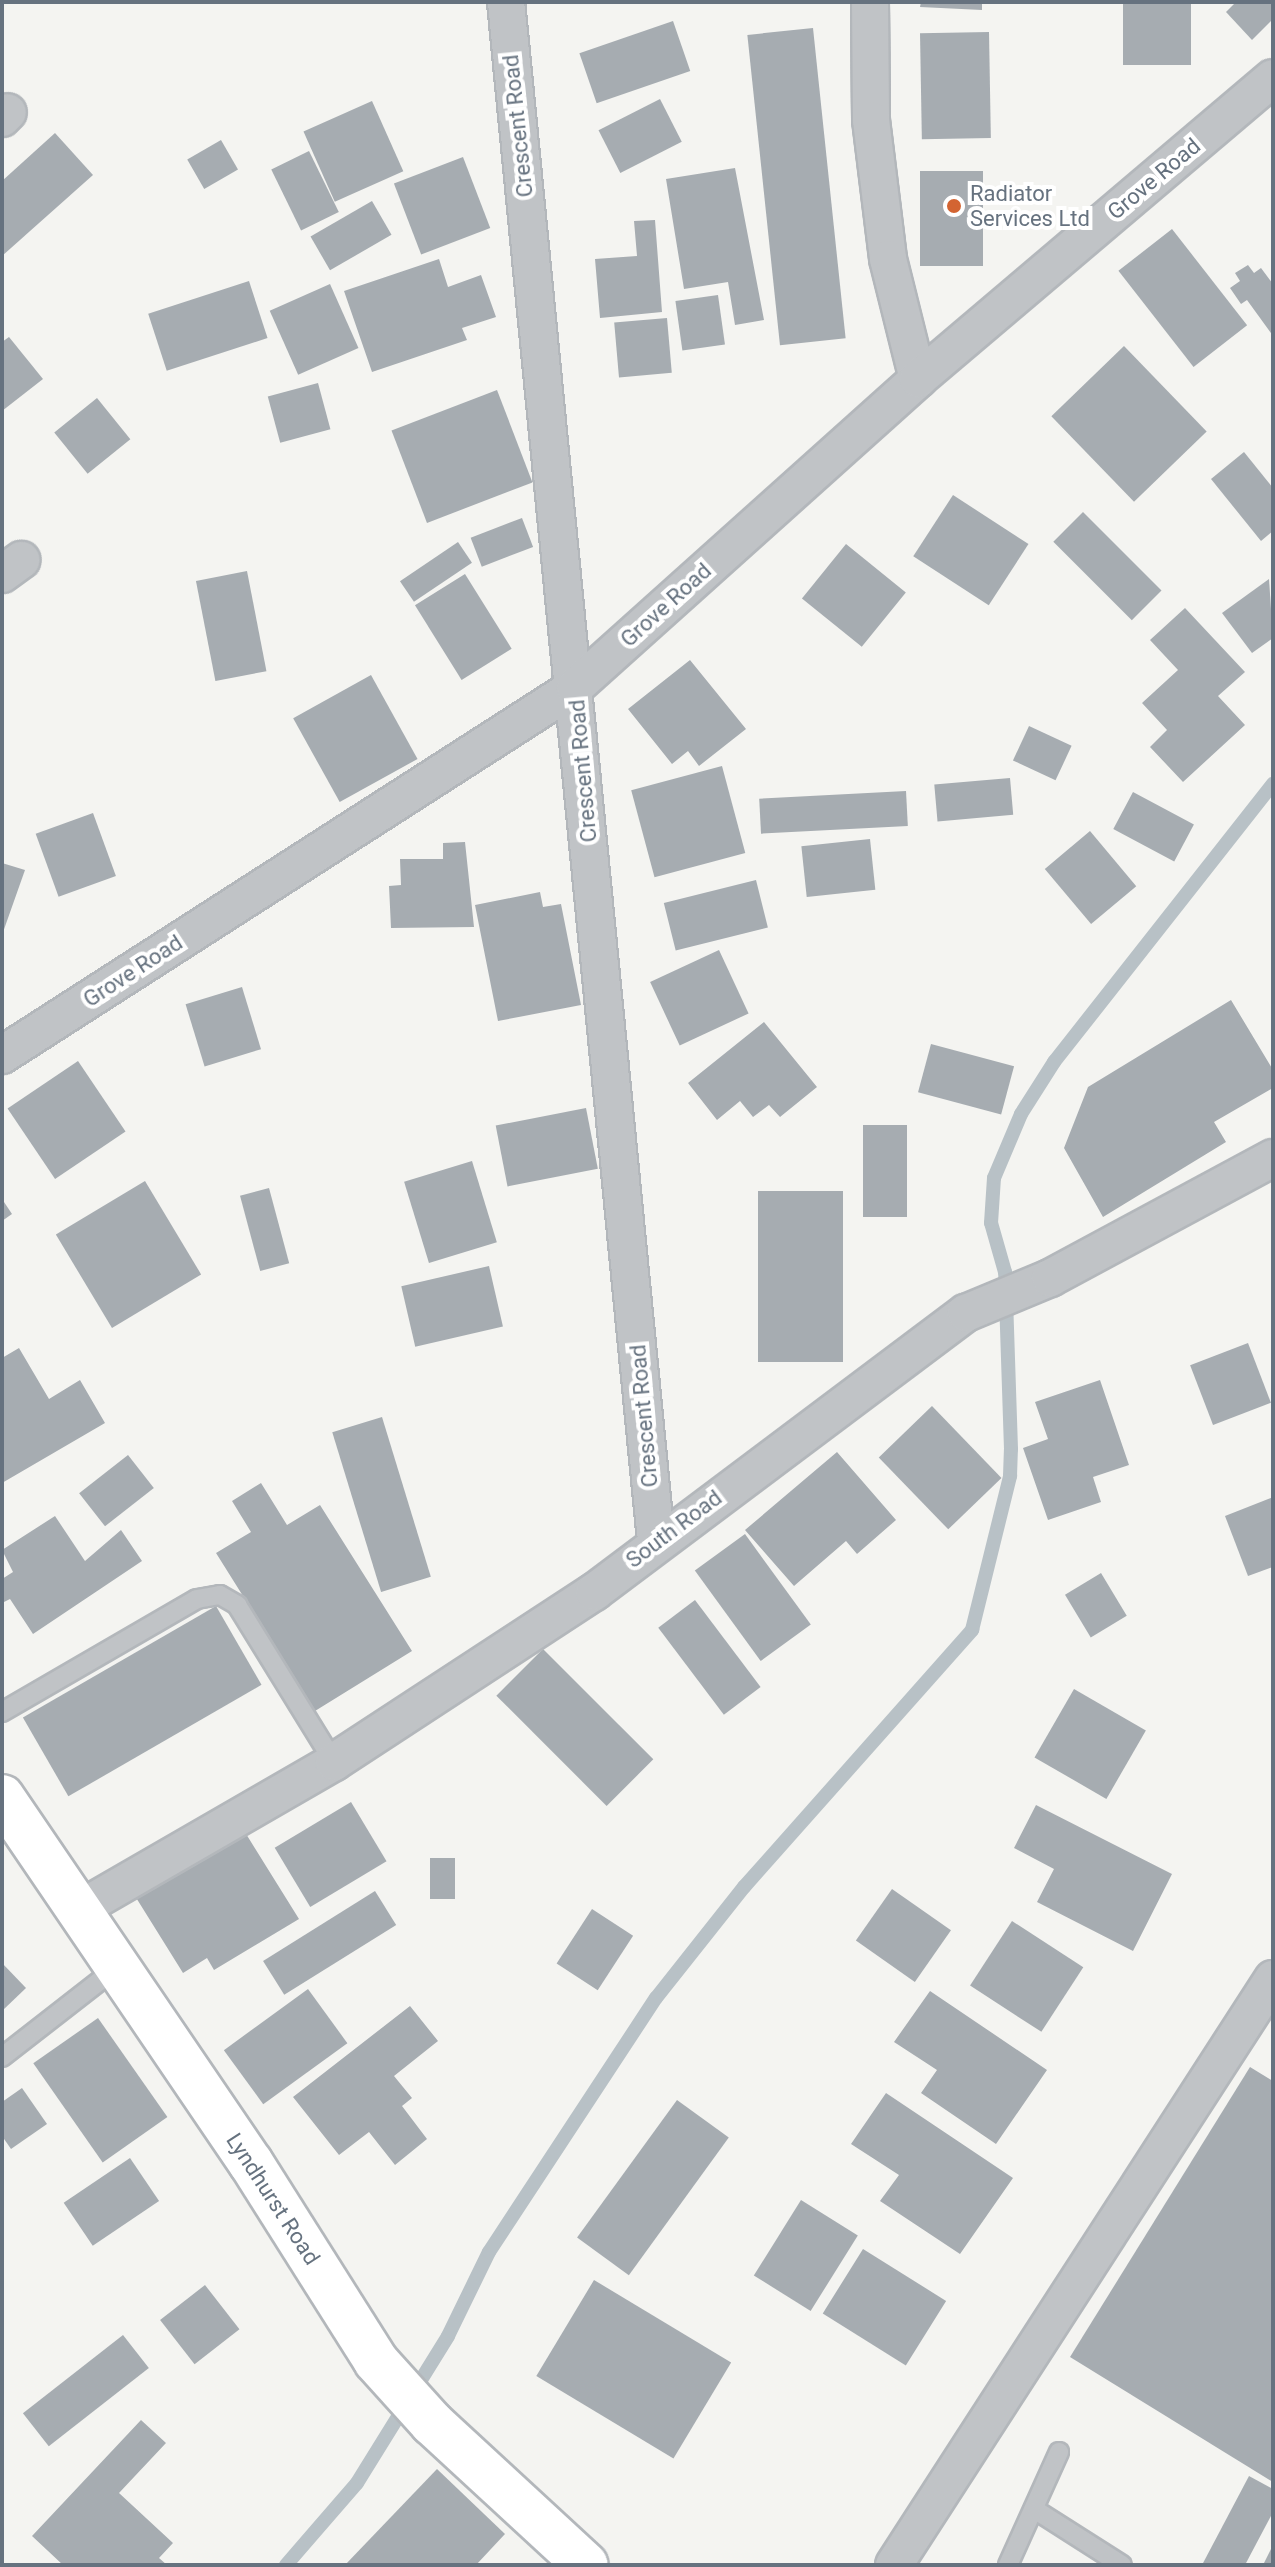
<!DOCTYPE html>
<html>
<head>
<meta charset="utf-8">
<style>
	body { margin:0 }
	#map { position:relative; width:1275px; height:2567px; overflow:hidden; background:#f4f4f1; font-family:Roboto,sans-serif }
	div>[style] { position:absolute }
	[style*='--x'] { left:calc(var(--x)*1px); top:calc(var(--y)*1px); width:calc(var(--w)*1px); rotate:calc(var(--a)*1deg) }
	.stream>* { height:14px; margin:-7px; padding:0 7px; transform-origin:7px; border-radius:7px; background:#b8c1c6 }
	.building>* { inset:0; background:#a6acb1; transform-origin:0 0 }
	.roads { filter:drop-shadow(2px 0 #b3b7bb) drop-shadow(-2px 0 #b3b7bb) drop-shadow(0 2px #b3b7bb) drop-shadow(0 -2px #b3b7bb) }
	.lane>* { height:18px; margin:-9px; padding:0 9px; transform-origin:9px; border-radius:9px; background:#c0c3c6 }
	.street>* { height:36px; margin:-18px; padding:0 18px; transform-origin:18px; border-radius:18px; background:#c0c3c6 }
	.secondary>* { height:44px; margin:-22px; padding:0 22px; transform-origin:22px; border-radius:22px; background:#fff }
	.dots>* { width:22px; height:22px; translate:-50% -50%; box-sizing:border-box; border:4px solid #fff; border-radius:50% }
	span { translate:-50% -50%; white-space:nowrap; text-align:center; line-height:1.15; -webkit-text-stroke:8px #fff; paint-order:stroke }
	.street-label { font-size:22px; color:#66727f }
	.poi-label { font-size:22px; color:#66727f }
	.left { translate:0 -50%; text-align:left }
	.frame { position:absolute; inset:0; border:4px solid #66727f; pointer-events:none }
</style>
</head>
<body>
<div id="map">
	<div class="stream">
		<div style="--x:286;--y:2565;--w:108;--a:-49.1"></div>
		<div style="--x:357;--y:2483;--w:173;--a:-58.2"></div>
		<div style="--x:448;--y:2336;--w:93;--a:-64"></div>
		<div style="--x:489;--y:2252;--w:304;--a:-56.7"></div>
		<div style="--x:656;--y:1998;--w:142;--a:-51.6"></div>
		<div style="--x:744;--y:1887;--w:344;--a:-48.4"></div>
		<div style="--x:972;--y:1630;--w:159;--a:-76.1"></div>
		<div style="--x:1010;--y:1476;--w:27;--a:-88"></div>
		<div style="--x:1011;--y:1449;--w:177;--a:-91.9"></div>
		<div style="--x:1005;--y:1272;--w:51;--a:-105.9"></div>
		<div style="--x:991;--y:1223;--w:45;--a:-86.2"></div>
		<div style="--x:994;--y:1178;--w:69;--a:-67.1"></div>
		<div style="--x:1021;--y:1114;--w:62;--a:-57.6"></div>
		<div style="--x:1054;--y:1062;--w:354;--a:-51.8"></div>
	</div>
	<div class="building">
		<div style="clip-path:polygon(921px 2px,982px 2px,982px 10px,920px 7px)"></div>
		<div style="left:1123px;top:2px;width:68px;height:63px"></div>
		<div style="clip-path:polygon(1236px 2px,1273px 2px,1273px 19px,1252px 40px,1226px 12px)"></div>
		<div style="left:673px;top:21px;width:53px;height:99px;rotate:71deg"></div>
		<div style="left:813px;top:28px;width:312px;height:66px;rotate:84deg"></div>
		<div style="left:989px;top:32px;width:106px;height:69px;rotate:89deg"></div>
		<div style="left:660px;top:99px;width:48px;height:69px;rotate:63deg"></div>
		<div style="left:372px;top:101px;width:77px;height:75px;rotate:66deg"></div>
		<div style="clip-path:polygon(55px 133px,93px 175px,2px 256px,2px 181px)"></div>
		<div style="left:221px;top:140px;width:34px;height:39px;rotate:60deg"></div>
		<div style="left:309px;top:151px;width:68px;height:42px;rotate:64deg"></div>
		<div style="left:463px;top:157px;width:76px;height:74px;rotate:69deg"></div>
		<div style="clip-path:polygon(735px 168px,764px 320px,735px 325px,728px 282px,684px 289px,666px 179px)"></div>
		<div style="left:920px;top:171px;width:63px;height:95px"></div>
		<div style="left:372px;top:201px;width:39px;height:71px;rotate:60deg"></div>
		<div style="clip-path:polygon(655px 220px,662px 312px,600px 318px,595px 259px,637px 256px,634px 221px)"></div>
		<div style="left:1172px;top:229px;width:122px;height:68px;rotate:52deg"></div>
		<div style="clip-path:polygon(439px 259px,448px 287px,481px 275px,496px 317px,462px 328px,467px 340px,372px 372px,344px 291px)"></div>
		<div style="clip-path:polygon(1248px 265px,1254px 273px,1261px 268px,1273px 284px,1273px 336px,1247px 300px,1241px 304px,1230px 288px,1240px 281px,1235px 273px)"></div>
		<div style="left:249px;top:281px;width:60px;height:106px;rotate:72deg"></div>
		<div style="left:330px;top:284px;width:70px;height:66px;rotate:66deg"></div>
		<div style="left:718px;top:295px;width:50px;height:43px;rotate:82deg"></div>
		<div style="left:667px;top:318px;width:55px;height:53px;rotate:85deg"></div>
		<div style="clip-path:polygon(9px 337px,43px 379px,2px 411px,2px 342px)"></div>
		<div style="left:1124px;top:346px;width:119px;height:101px;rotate:46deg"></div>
		<div style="left:318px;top:383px;width:48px;height:52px;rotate:75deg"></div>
		<div style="left:497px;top:390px;width:99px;height:113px;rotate:69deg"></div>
		<div style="left:97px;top:398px;width:53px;height:55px;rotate:51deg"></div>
		<div style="clip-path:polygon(1244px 452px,1273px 488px,1273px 531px,1261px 541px,1211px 479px)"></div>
		<div style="left:953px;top:495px;width:90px;height:73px;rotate:33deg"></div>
		<div style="left:1083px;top:512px;width:111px;height:42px;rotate:45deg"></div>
		<div style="left:522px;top:518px;width:31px;height:55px;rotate:69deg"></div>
		<div style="left:458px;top:542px;width:25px;height:70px;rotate:56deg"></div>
		<div style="left:846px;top:544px;width:77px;height:70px;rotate:39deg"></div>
		<div style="left:247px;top:571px;width:102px;height:52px;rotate:79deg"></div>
		<div style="left:465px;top:574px;width:88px;height:59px;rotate:58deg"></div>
		<div style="clip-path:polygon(1269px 579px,1273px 638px,1252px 653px,1222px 613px)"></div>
		<div style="clip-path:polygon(1185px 608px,1245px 672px,1218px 696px,1245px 725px,1183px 782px,1150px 747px,1167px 730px,1142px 703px,1178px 670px,1150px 640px)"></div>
		<div style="clip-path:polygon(690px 660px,746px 729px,699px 766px,688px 751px,672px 764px,628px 709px)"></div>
		<div style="left:371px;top:675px;width:96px;height:89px;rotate:61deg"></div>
		<div style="left:1029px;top:726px;width:47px;height:38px;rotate:25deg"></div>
		<div style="left:722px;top:766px;width:90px;height:94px;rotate:75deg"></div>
		<div style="left:1010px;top:778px;width:37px;height:76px;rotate:85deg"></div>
		<div style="left:906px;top:791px;width:35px;height:147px;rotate:87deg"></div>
		<div style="left:1133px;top:792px;width:69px;height:42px;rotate:28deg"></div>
		<div style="left:93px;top:813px;width:67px;height:61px;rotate:70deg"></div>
		<div style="left:1090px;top:831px;width:72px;height:59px;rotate:50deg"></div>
		<div style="left:870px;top:839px;width:51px;height:69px;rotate:84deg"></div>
		<div style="clip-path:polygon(465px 842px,474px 927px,391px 928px,389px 886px,401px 885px,400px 859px,443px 859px,443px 843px)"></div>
		<div style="clip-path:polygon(2px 863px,25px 870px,2px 935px)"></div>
		<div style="left:756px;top:880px;width:49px;height:95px;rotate:76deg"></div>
		<div style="clip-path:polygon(540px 892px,543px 907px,561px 904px,581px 1005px,498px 1021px,475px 905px)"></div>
		<div style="left:719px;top:950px;width:70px;height:76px;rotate:65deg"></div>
		<div style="left:242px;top:987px;width:65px;height:59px;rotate:73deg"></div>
		<div style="clip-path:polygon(1231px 1000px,1273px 1070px,1273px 1088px,1214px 1122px,1226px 1142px,1103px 1217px,1064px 1148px,1088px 1087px)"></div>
		<div style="clip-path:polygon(764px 1022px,817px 1087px,780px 1117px,769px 1105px,753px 1117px,740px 1101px,717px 1120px,688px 1083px)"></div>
		<div style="left:931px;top:1044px;width:86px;height:50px;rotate:15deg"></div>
		<div style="left:78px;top:1061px;width:85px;height:85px;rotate:56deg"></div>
		<div style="left:586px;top:1108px;width:62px;height:92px;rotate:79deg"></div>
		<div style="left:863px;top:1125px;width:44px;height:92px"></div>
		<div style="left:472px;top:1161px;width:85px;height:71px;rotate:73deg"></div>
		<div style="left:145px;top:1181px;width:109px;height:104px;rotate:59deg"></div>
		<div style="left:269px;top:1188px;width:78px;height:30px;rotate:75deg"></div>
		<div style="left:758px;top:1191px;width:85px;height:171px"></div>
		<div style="clip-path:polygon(2px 1199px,12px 1214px,2px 1221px)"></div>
		<div style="left:489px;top:1266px;width:62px;height:90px;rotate:77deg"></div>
		<div style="left:1248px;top:1343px;width:64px;height:62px;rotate:69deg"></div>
		<div style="clip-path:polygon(19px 1348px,49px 1399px,80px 1380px,105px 1423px,2px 1483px,2px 1358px)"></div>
		<div style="clip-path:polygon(1100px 1380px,1129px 1465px,1093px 1477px,1101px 1502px,1048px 1520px,1023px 1448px,1048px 1439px,1035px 1402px)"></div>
		<div style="left:932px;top:1406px;width:100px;height:74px;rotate:46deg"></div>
		<div style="left:382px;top:1417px;width:167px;height:52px;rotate:73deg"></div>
		<div style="clip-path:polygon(837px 1452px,896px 1520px,857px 1554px,846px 1541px,794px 1586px,745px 1530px)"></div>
		<div style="left:128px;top:1455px;width:42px;height:62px;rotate:52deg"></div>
		<div style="clip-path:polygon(261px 1483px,287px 1525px,320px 1505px,412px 1651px,315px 1711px,216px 1553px,251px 1532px,232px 1501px)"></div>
		<div style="clip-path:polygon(1273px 1497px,1273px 1567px,1248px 1576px,1225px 1516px)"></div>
		<div style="clip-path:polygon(55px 1516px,85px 1561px,121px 1530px,142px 1561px,33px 1634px,10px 1599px,2px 1603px,2px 1579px,13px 1572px,2px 1550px)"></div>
		<div style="left:745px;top:1534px;width:112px;height:62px;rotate:54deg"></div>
		<div style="left:1101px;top:1573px;width:50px;height:42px;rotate:59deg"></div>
		<div style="left:695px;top:1600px;width:109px;height:46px;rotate:53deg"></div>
		<div style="left:216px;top:1606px;width:91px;height:223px;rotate:60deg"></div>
		<div style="left:543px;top:1649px;width:156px;height:66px;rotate:45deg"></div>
		<div style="left:1074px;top:1689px;width:83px;height:79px;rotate:30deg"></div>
		<div style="left:351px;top:1802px;width:69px;height:89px;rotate:59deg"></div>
		<div style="clip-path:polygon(1036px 1805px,1172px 1874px,1133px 1951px,1037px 1902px,1054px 1869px,1014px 1848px)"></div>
		<div style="clip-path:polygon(243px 1829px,299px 1919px,214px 1970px,207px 1958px,183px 1973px,135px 1896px)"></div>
		<div style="left:430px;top:1858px;width:25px;height:41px"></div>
		<div style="left:892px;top:1889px;width:72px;height:63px;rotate:35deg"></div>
		<div style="left:375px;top:1891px;width:40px;height:132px;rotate:58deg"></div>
		<div style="left:592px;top:1909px;width:49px;height:65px;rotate:33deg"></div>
		<div style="left:1012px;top:1921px;width:85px;height:77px;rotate:33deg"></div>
		<div style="clip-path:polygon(2px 1963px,26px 1988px,2px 2011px)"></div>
		<div style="left:308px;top:1989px;width:67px;height:104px;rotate:54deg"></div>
		<div style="clip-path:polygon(930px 1991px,1047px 2070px,996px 2144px,921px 2093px,937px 2070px,894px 2042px)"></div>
		<div style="clip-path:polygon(410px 2006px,438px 2041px,394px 2076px,412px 2098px,402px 2106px,427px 2139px,395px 2165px,369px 2132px,339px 2155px,293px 2097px)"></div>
		<div style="left:98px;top:2018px;width:121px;height:79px;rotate:55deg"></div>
		<div style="clip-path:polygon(1250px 2067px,1273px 2081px,1273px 2482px,1070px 2357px)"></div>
		<div style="clip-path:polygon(22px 2088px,47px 2124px,11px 2149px,2px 2136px,2px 2102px)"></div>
		<div style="clip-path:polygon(886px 2093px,1013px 2178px,960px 2254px,880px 2201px,899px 2175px,851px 2144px)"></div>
		<div style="left:677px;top:2100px;width:64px;height:170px;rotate:36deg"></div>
		<div style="left:130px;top:2158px;width:52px;height:80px;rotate:56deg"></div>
		<div style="left:801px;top:2200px;width:67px;height:89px;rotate:32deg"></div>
		<div style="left:863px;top:2249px;width:98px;height:76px;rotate:32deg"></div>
		<div style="left:594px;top:2280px;width:160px;height:112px;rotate:31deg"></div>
		<div style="left:205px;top:2285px;width:56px;height:57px;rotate:52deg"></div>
		<div style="left:123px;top:2335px;width:42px;height:127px;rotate:52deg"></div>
		<div style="clip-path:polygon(141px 2420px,166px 2443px,119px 2493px,173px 2543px,159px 2558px,167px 2565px,63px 2565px,32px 2536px)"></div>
		<div style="clip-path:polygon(437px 2469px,505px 2534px,476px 2565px,345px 2565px)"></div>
		<div style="clip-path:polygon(1249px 2476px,1273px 2489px,1273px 2512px,1245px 2565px,1202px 2565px)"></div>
		<div style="clip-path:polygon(1273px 2545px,1273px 2565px,1263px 2565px)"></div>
	</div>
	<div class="roads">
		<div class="lane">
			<div style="--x:2;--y:1712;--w:225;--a:-30.1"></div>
			<div style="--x:197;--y:1599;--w:23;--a:-10"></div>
			<div style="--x:220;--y:1595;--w:20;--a:30"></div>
			<div style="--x:237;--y:1605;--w:185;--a:58.3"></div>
			<div style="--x:2;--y:2057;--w:143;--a:-37.9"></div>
			<div style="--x:1034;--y:2509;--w:104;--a:32.5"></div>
			<div style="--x:1008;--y:2565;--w:124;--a:-65.7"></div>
		</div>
		<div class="street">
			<div style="--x:506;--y:2;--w:1546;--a:84.43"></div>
			<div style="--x:870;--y:2;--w:118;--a:89.5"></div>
			<div style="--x:871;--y:120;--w:140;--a:83"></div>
			<div style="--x:888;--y:259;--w:124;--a:76"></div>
			<div style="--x:2;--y:118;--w:8;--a:-45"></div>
			<div style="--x:2;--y:574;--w:24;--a:-36"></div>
			<div style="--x:2;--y:1055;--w:681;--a:-32.71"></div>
			<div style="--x:575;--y:687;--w:461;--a:-41.9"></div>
			<div style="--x:918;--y:379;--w:465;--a:-40.3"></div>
			<div style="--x:78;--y:1910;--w:296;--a:-30"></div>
			<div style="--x:334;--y:1762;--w:311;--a:-33.2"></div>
			<div style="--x:594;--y:1592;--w:465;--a:-36.9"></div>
			<div style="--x:966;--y:1313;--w:91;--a:-22.6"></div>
			<div style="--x:1050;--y:1278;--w:253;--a:-28.3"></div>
			<div style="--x:894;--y:2565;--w:698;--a:-57.11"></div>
		</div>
		<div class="secondary">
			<div style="--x:2;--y:1797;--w:443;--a:55.8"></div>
			<div style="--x:251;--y:2163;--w:234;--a:57.7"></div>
			<div style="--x:376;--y:2361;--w:84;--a:47.9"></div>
			<div style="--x:432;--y:2423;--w:209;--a:42.7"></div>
		</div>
	</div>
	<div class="dots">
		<div style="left:954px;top:206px;background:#d36432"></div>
	</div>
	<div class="street-label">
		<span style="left:518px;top:126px;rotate:-96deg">Crescent Road</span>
		<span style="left:1154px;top:179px;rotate:-40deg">Grove Road</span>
		<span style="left:666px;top:605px;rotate:-42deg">Grove Road</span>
		<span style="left:583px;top:771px;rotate:-95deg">Crescent Road</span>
		<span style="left:133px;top:971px;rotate:-33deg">Grove Road</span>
		<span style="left:644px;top:1416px;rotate:-95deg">Crescent Road</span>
		<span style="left:674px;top:1529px;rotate:-37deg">South Road</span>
		<span style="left:273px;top:2199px;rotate:57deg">Lyndhurst Road</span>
	</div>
	<div class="poi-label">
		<span class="left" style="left:970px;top:206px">Radiator<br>Services Ltd</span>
	</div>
	<div class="frame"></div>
</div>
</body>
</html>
